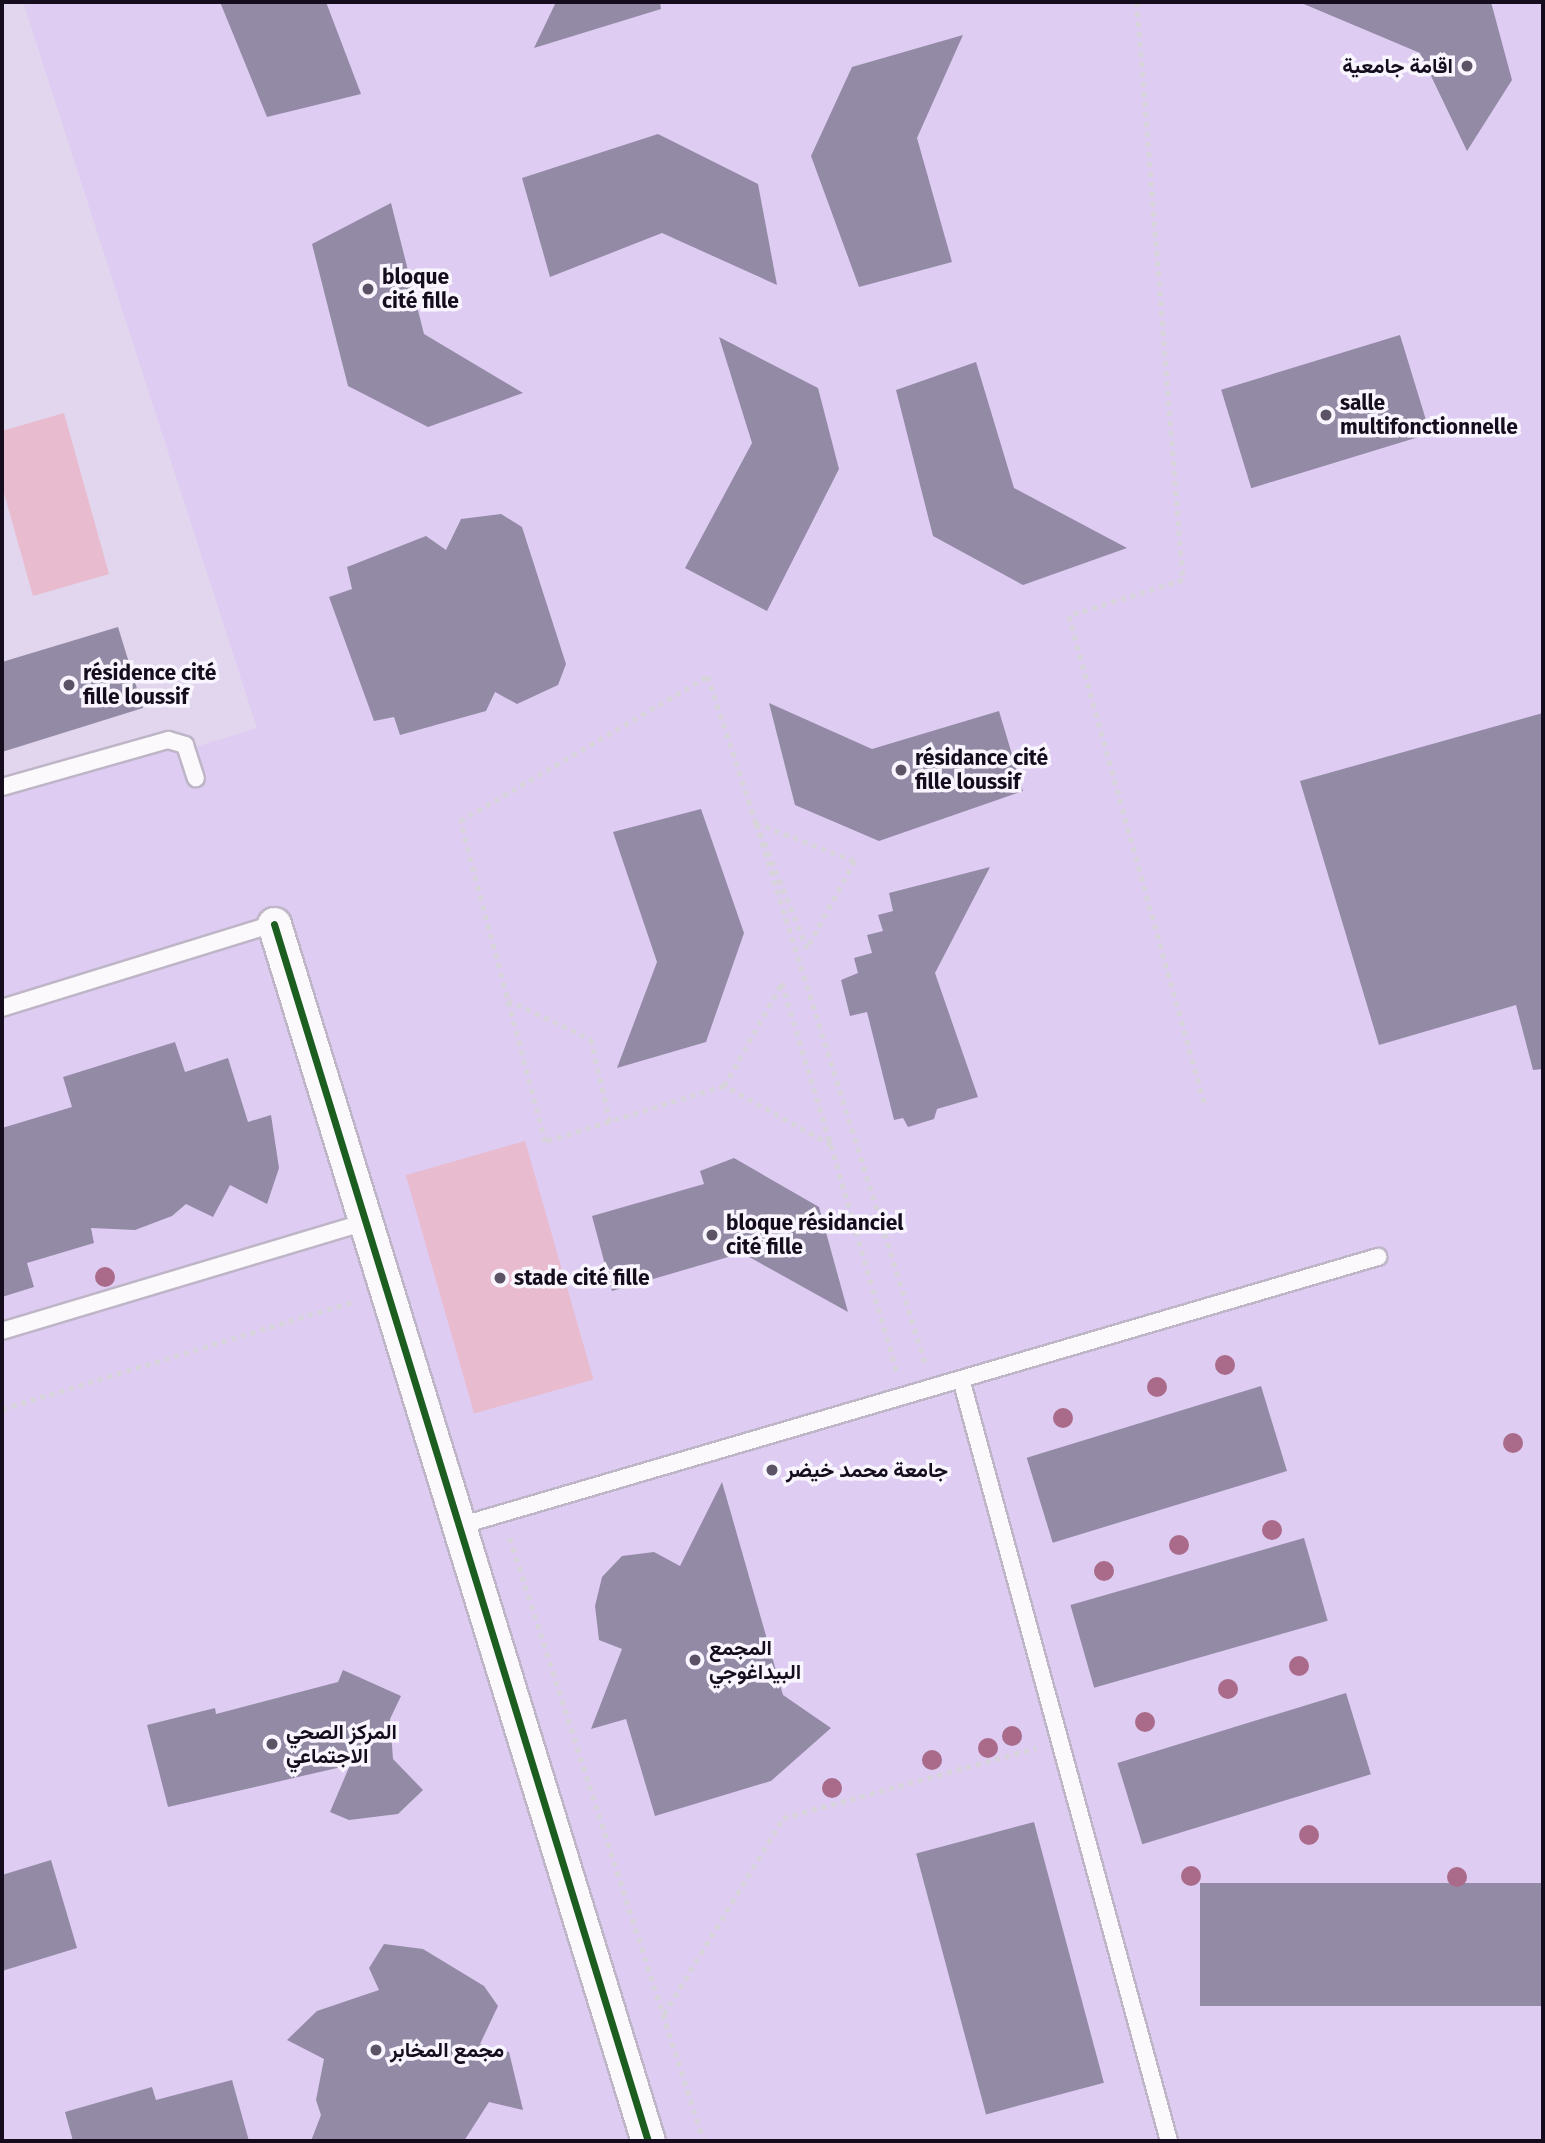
<!DOCTYPE html>
<html>
<head>
<meta charset="utf-8">
<style>
	body { margin:0 }
	#map { position:relative; width:1545px; height:2143px; overflow:hidden; background:#e2d6ee; font-family:"Fira Sans",Vazirmatn,sans-serif }
	div>[style] { position:absolute }
	[style*='--x'] { left:calc(var(--x)*1px); top:calc(var(--y)*1px); width:calc(var(--w)*1px); rotate:calc(var(--a)*1deg) }
	.built>* { inset:0; background:#deccf2 }
	.green>* { inset:0; background:#e9bbce; transform-origin:0 0 }
	.building>* { inset:0; background:#938ba6; transform-origin:0 0 }
	.path>* { height:4.5px; margin-top:-2.25px; transform-origin:0; background:repeating-linear-gradient(90deg,#d6d3da 0 5px,transparent 0 10px) }
	.roads { filter:drop-shadow(2px 0 #beb5c7) drop-shadow(-2px 0 #beb5c7) drop-shadow(0 2px #beb5c7) drop-shadow(0 -2px #beb5c7) }
	.service>* { height:16px; margin:-8px; padding:0 8px; transform-origin:8px; border-radius:8px; background:#fbf9fc }
	.minor>* { height:33px; margin:-16.5px; padding:0 16.5px; transform-origin:16.5px; border-radius:16.5px; background:#fbf9fc }
	.cycleway>* { height:7px; margin:-3.5px; padding:0 3.5px; transform-origin:3.5px; border-radius:3.5px; background:#1b5e20 }
	.trees>* { width:20px; height:20px; margin:-10px; border-radius:50%; background:#aa6b8a }
	.dots>* { width:19px; height:19px; translate:-50% -50%; box-sizing:border-box; border:4px solid #f9f5fe; border-radius:50% }
	span { translate:-50% -50%; white-space:nowrap; text-align:center; line-height:1.15; -webkit-text-stroke:7px #f9f5fe; paint-order:stroke }
	.poi-label { font-size:21px; color:#150d1d; font-weight:700 }
	.right { translate:-100% -50%; text-align:right }
	.left { translate:0 -50%; text-align:left }
	.frame { position:absolute; inset:0; border:4px solid #150d1d; pointer-events:none }
</style>
</head>
<body>
<div id="map">
	<div class="built">
		<div style="clip-path:polygon(23px 2px,1543px 2px,1543px 2141px,2px 2141px,2px 798px,168px 740px,183px 751px,257px 728px)"></div>
	</div>
	<div class="green">
		<div style="clip-path:polygon(64px 413px,109px 574px,33px 596px,2px 486px,2px 431px)"></div>
		<div style="left:525px;top:1141px;width:248px;height:124px;rotate:74deg"></div>
	</div>
	<div class="building">
		<div style="clip-path:polygon(220px 2px,326px 2px,361px 94px,267px 117px)"></div>
		<div style="clip-path:polygon(556px 2px,660px 2px,661px 9px,534px 48px)"></div>
		<div style="clip-path:polygon(1299px 2px,1491px 2px,1512px 80px,1467px 151px,1420px 53px)"></div>
		<div style="clip-path:polygon(963px 35px,917px 138px,952px 262px,859px 287px,811px 156px,852px 67px)"></div>
		<div style="clip-path:polygon(658px 134px,758px 184px,777px 285px,662px 233px,550px 277px,522px 178px)"></div>
		<div style="clip-path:polygon(391px 203px,424px 334px,523px 393px,428px 427px,348px 386px,312px 244px)"></div>
		<div style="left:1400px;top:335px;width:103px;height:187px;rotate:73deg"></div>
		<div style="clip-path:polygon(719px 337px,818px 388px,839px 469px,767px 611px,685px 568px,752px 443px)"></div>
		<div style="clip-path:polygon(976px 362px,1014px 488px,1127px 548px,1023px 585px,933px 536px,896px 390px)"></div>
		<div style="clip-path:polygon(501px 514px,522px 527px,566px 664px,558px 685px,517px 704px,495px 692px,486px 711px,400px 735px,394px 717px,374px 721px,329px 597px,352px 589px,347px 567px,426px 536px,446px 550px,461px 519px)"></div>
		<div style="clip-path:polygon(118px 627px,143px 708px,2px 752px,2px 662px)"></div>
		<div style="clip-path:polygon(769px 703px,872px 749px,999px 711px,1023px 791px,879px 841px,795px 805px)"></div>
		<div style="clip-path:polygon(1543px 713px,1543px 1069px,1533px 1070px,1516px 1005px,1379px 1045px,1300px 781px)"></div>
		<div style="clip-path:polygon(701px 809px,744px 933px,706px 1042px,617px 1068px,657px 962px,613px 832px)"></div>
		<div style="clip-path:polygon(990px 867px,935px 973px,978px 1097px,937px 1109px,934px 1119px,908px 1127px,903px 1118px,894px 1120px,867px 1012px,850px 1016px,841px 980px,858px 973px,854px 958px,872px 953px,867px 935px,883px 931px,878px 915px,893px 911px,889px 893px)"></div>
		<div style="clip-path:polygon(175px 1042px,185px 1072px,228px 1058px,248px 1122px,271px 1115px,279px 1168px,267px 1204px,230px 1185px,213px 1217px,186px 1204px,172px 1216px,135px 1230px,91px 1228px,94px 1243px,27px 1263px,34px 1287px,2px 1297px,2px 1128px,72px 1107px,63px 1077px)"></div>
		<div style="clip-path:polygon(734px 1158px,819px 1207px,848px 1312px,742px 1253px,612px 1291px,592px 1216px,704px 1184px,700px 1171px)"></div>
		<div style="left:1261px;top:1386px;width:89px;height:245px;rotate:73deg"></div>
		<div style="clip-path:polygon(722px 1482px,783px 1695px,831px 1728px,771px 1781px,655px 1816px,626px 1719px,591px 1729px,622px 1649px,599px 1640px,595px 1606px,602px 1577px,622px 1556px,654px 1552px,680px 1566px)"></div>
		<div style="left:1304px;top:1538px;width:86px;height:243px;rotate:74deg"></div>
		<div style="clip-path:polygon(343px 1670px,401px 1696px,390px 1719px,393px 1759px,423px 1790px,398px 1814px,349px 1820px,330px 1812px,350px 1765px,168px 1807px,147px 1725px,215px 1708px,216px 1714px,338px 1682px)"></div>
		<div style="left:1346px;top:1693px;width:85px;height:239px;rotate:73deg"></div>
		<div style="left:1034px;top:1822px;width:270px;height:122px;rotate:75deg"></div>
		<div style="clip-path:polygon(51px 1860px,77px 1948px,2px 1971px,2px 1875px)"></div>
		<div style="left:1543px;top:1883px;width:123px;height:343px;rotate:90deg"></div>
		<div style="clip-path:polygon(384px 1944px,423px 1949px,484px 1986px,498px 2006px,480px 2044px,509px 2052px,523px 2110px,489px 2102px,464px 2141px,311px 2141px,321px 2115px,316px 2100px,324px 2059px,287px 2040px,317px 2011px,379px 1990px,369px 1968px)"></div>
		<div style="clip-path:polygon(232px 2080px,249px 2141px,73px 2141px,65px 2112px,152px 2087px,156px 2100px)"></div>
	</div>
	<div class="path">
		<div style="--x:1137;--y:2;--w:580;--a:85.45"></div>
		<div style="--x:1183;--y:580;--w:120;--a:162.5"></div>
		<div style="--x:1069;--y:616;--w:508;--a:74.46"></div>
		<div style="--x:508;--y:1000;--w:92;--a:25.2"></div>
		<div style="--x:591;--y:1039;--w:85;--a:77.1"></div>
		<div style="--x:724;--y:1086;--w:188;--a:162.6"></div>
		<div style="--x:545;--y:1142;--w:332;--a:-104.8"></div>
		<div style="--x:460;--y:821;--w:287;--a:-30.3"></div>
		<div style="--x:708;--y:676;--w:155;--a:71.9"></div>
		<div style="--x:756;--y:823;--w:106;--a:21"></div>
		<div style="--x:855;--y:861;--w:100;--a:118.6"></div>
		<div style="--x:807;--y:949;--w:136;--a:-112"></div>
		<div style="--x:756;--y:823;--w:565;--a:72.59"></div>
		<div style="--x:831;--y:1145;--w:122;--a:-151.1"></div>
		<div style="--x:724;--y:1086;--w:118;--a:-60.6"></div>
		<div style="--x:782;--y:983;--w:169;--a:73.2"></div>
		<div style="--x:831;--y:1145;--w:236;--a:73.8"></div>
		<div style="--x:2;--y:1409;--w:367;--a:-17"></div>
		<div style="--x:510;--y:1538;--w:633;--a:72.17"></div>
		<div style="--x:664;--y:2014;--w:229;--a:-58.7"></div>
		<div style="--x:783;--y:1818;--w:263;--a:-15.5"></div>
	</div>
	<div class="roads">
		<div class="service">
			<div style="--x:2;--y:787;--w:173;--a:-15.8"></div>
			<div style="--x:168;--y:740;--w:18;--a:16"></div>
			<div style="--x:185;--y:745;--w:35;--a:72"></div>
			<div style="--x:2;--y:1008;--w:285;--a:-17.2"></div>
			<div style="--x:2;--y:1331;--w:379;--a:-16.7"></div>
			<div style="--x:961;--y:1379;--w:790;--a:74.73"></div>
			<div style="--x:459;--y:1526;--w:958;--a:-16.32"></div>
		</div>
		<div class="minor">
			<div style="--x:274;--y:924;--w:1273;--a:72.92"></div>
		</div>
	</div>
	<div class="cycleway">
		<div style="--x:274;--y:924;--w:1273;--a:72.92"></div>
	</div>
	<div class="trees">
		<div style="left:105px;top:1277px"></div>
		<div style="left:1225px;top:1365px"></div>
		<div style="left:1157px;top:1387px"></div>
		<div style="left:1063px;top:1418px"></div>
		<div style="left:1513px;top:1443px"></div>
		<div style="left:1272px;top:1530px"></div>
		<div style="left:1179px;top:1545px"></div>
		<div style="left:1104px;top:1571px"></div>
		<div style="left:1299px;top:1666px"></div>
		<div style="left:1228px;top:1689px"></div>
		<div style="left:1145px;top:1722px"></div>
		<div style="left:1012px;top:1736px"></div>
		<div style="left:988px;top:1748px"></div>
		<div style="left:932px;top:1760px"></div>
		<div style="left:832px;top:1788px"></div>
		<div style="left:1309px;top:1835px"></div>
		<div style="left:1191px;top:1876px"></div>
		<div style="left:1457px;top:1877px"></div>
	</div>
	<div class="dots">
		<div style="left:1467px;top:66px;background:#5d5366"></div>
		<div style="left:368px;top:289px;background:#5d5366"></div>
		<div style="left:1326px;top:415px;background:#5d5366"></div>
		<div style="left:69px;top:685px;background:#5d5366"></div>
		<div style="left:901px;top:770px;background:#5d5366"></div>
		<div style="left:712px;top:1235px;background:#5d5366"></div>
		<div style="left:500px;top:1278px;background:#5d5366"></div>
		<div style="left:772px;top:1470px;background:#5d5366"></div>
		<div style="left:695px;top:1660px;background:#5d5366"></div>
		<div style="left:272px;top:1744px;background:#5d5366"></div>
		<div style="left:376px;top:2050px;background:#5d5366"></div>
	</div>
	<div class="poi-label">
		<span class="right" style="left:1453px;top:66px">اقامة جامعية</span>
		<span class="left" style="left:382px;top:289px">bloque<br>cité fille</span>
		<span class="left" style="left:1340px;top:415px">salle<br>multifonctionnelle</span>
		<span class="left" style="left:83px;top:685px">résidence cité<br>fille loussif</span>
		<span class="left" style="left:915px;top:770px">résidance cité<br>fille loussif</span>
		<span class="left" style="left:726px;top:1235px">bloque résidanciel<br>cité fille</span>
		<span class="left" style="left:514px;top:1278px">stade cité fille</span>
		<span class="left" style="left:786px;top:1470px">جامعة محمد خيضر</span>
		<span class="left" style="left:709px;top:1660px">المجمع<br>البيداغوجي</span>
		<span class="left" style="left:286px;top:1744px">المركز الصحي<br>الاجتماعي</span>
		<span class="left" style="left:390px;top:2050px">مجمع المخابر</span>
	</div>
	<div class="frame"></div>
</div>
</body>
</html>
